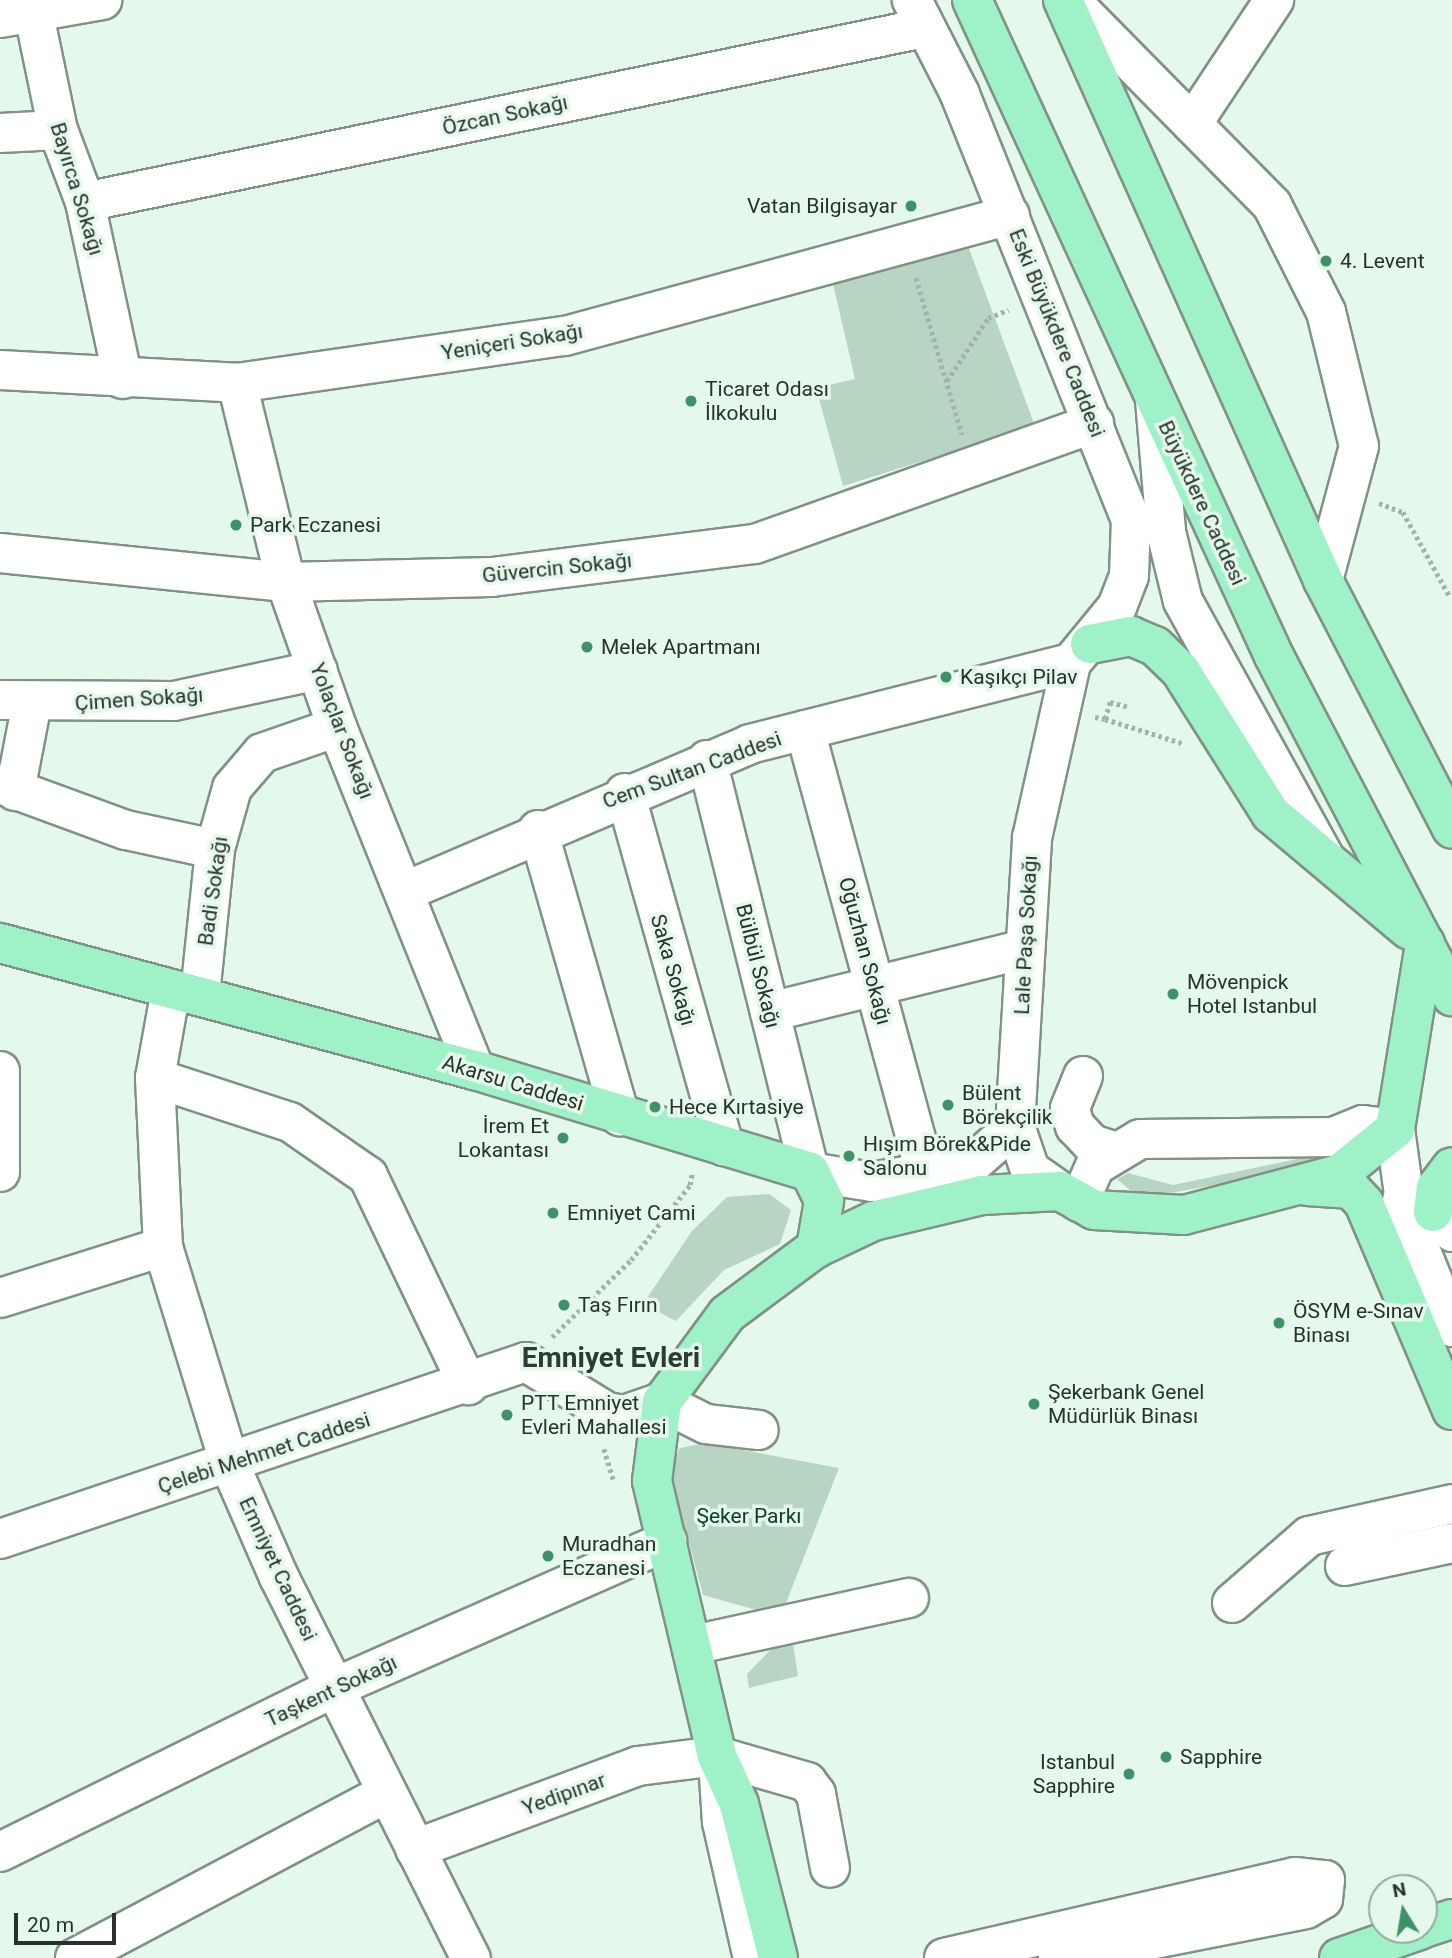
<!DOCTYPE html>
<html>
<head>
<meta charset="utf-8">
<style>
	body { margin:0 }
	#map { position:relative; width:1452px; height:1958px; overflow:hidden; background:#e5f8ec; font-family:Roboto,sans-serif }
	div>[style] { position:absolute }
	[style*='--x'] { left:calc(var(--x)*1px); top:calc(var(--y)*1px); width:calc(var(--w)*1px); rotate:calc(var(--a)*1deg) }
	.green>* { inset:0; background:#b8d5c3 }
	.path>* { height:4.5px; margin-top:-2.25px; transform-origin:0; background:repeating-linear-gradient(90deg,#a4b3aa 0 3.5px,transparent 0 7px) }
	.roads { filter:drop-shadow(2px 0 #809186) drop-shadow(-2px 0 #809186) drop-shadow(0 2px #809186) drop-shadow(0 -2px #809186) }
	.minor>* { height:38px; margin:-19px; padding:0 19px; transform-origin:19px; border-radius:19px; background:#fff }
	.major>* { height:38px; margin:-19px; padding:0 19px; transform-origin:19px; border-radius:19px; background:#9ff2c7 }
	.dots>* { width:19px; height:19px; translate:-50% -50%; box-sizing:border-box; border:4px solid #e5f8ec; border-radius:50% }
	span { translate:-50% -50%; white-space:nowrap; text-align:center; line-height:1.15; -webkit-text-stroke:7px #e5f8ec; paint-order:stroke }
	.street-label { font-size:21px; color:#2a312d }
	.poi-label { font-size:21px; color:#2a312d }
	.right { translate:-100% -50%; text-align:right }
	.left { translate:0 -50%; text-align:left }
	.park-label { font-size:21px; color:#0c4027 }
	.district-label { font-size:28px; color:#2d3c32; font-weight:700 }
	.north { position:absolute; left:1368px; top:1874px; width:70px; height:70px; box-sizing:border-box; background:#e5f8ec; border:2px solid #9aa8a0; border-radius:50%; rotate:349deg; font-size:19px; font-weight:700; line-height:28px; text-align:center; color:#2a312d }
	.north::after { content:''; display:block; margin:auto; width:24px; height:32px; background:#3e9366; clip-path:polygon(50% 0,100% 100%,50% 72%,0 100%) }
	.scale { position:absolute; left:14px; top:1913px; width:102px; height:32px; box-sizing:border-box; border:4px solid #2a312d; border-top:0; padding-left:9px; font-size:21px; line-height:24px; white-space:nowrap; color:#2a312d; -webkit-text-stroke:5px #e5f8ec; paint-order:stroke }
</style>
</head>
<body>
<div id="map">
	<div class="green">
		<div style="clip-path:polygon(968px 246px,1035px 426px,843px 486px,816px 388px,855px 379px,833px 284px)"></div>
		<div style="clip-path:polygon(1316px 1155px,1313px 1167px,1154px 1196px,1138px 1197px,1117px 1179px,1128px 1173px,1173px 1185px)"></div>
		<div style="clip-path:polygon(769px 1194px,791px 1210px,780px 1244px,724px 1270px,676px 1321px,643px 1304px,692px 1231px,727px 1197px)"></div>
		<div style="clip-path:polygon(705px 1443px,839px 1468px,784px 1608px,760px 1611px,703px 1595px,669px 1468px,680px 1448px)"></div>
		<div style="clip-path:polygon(792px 1638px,798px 1676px,749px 1688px,747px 1674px,777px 1643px)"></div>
	</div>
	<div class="path">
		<div style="--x:916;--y:278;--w:163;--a:73.6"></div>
		<div style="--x:947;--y:381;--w:75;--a:-56.9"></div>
		<div style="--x:988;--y:318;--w:22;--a:-22"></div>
		<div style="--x:1379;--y:503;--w:26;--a:21"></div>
		<div style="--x:1403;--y:512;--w:95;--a:61"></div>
		<div style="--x:1095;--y:717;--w:10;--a:11"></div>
		<div style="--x:1105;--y:719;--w:18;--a:-74"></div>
		<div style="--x:1110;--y:702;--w:20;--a:15"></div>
		<div style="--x:1105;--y:719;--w:81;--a:17.3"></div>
		<div style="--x:552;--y:1337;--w:110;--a:-44.3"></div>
		<div style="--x:631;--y:1260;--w:95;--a:-51.8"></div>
		<div style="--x:690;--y:1185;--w:12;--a:-81"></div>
		<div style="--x:604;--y:1449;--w:34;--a:73"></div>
	</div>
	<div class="roads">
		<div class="minor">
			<div style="--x:31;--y:0;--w:133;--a:78.3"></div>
			<div style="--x:58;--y:130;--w:77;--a:69.4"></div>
			<div style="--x:85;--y:202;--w:181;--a:77.9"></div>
			<div style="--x:1070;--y:0;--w:288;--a:45.4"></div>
			<div style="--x:1272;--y:205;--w:120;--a:63.2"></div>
			<div style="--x:1326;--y:312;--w:138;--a:76.2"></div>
			<div style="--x:1359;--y:446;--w:139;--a:105"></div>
			<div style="--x:0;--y:18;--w:104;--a:-10"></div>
			<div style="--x:1192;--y:124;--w:149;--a:-56.5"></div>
			<div style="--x:0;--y:133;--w:58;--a:-3"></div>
			<div style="--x:85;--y:202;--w:857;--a:-11.72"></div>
			<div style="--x:0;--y:370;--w:237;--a:3.1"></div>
			<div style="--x:237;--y:383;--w:331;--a:-8.2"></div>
			<div style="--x:565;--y:336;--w:461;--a:-15.2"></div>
			<div style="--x:237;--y:383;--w:205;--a:76.2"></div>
			<div style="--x:286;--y:582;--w:154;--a:70.6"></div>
			<div style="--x:337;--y:727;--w:370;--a:68.1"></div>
			<div style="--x:1155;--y:400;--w:132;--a:85.2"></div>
			<div style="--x:1166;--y:532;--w:71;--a:76.2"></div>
			<div style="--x:1183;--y:601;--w:291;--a:61.1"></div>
			<div style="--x:0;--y:553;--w:287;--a:5.8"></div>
			<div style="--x:286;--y:582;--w:206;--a:-1.4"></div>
			<div style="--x:492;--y:577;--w:265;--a:-7.2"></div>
			<div style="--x:755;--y:544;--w:360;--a:-19.6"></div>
			<div style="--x:0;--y:700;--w:174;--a:0.3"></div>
			<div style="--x:174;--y:701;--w:147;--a:-12.1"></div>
			<div style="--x:805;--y:730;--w:458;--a:74.8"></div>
			<div style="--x:707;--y:760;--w:425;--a:76"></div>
			<div style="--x:810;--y:1172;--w:63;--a:9.2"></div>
			<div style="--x:872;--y:1182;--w:102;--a:-10.2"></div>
			<div style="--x:972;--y:1164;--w:57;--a:-41.5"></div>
			<div style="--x:0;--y:784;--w:134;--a:20.1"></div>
			<div style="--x:126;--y:830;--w:91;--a:12.1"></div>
			<div style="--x:15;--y:791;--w:90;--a:-79.1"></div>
			<div style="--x:625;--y:793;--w:367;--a:74.3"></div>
			<div style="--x:538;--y:830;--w:298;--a:74"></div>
			<div style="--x:406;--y:891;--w:374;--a:-23.1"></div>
			<div style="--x:750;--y:744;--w:331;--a:-14.2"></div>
			<div style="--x:1071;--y:663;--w:72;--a:-50.6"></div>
			<div style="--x:1117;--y:607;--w:33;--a:-69"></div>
			<div style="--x:1129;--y:576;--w:56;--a:-88"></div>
			<div style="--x:1131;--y:520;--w:459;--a:-111.9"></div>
			<div style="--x:960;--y:94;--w:106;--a:-117.1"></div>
			<div style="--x:171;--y:989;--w:90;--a:100.2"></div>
			<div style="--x:155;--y:1078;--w:169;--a:87.3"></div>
			<div style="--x:163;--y:1247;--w:228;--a:72.9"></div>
			<div style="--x:230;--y:1465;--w:122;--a:66.4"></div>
			<div style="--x:279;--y:1577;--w:427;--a:63.3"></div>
			<div style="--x:200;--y:995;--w:147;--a:-84.1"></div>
			<div style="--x:215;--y:849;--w:63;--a:-74.4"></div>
			<div style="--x:232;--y:788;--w:46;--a:-49.4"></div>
			<div style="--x:262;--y:753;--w:79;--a:-19.1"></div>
			<div style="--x:770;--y:1012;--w:259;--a:-13.9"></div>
			<div style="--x:0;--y:1071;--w:101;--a:90"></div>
			<div style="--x:1083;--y:1076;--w:35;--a:112"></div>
			<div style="--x:1070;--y:1109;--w:18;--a:74"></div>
			<div style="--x:1075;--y:1126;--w:25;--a:47"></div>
			<div style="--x:1092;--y:1144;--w:22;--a:18"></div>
			<div style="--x:155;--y:1078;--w:142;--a:18.1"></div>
			<div style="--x:290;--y:1122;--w:95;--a:34.7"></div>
			<div style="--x:368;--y:1176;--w:232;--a:64.4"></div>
			<div style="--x:1060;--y:1191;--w:37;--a:-145"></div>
			<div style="--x:1030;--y:1170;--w:46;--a:-108.8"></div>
			<div style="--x:1015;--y:1126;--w:289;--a:-86.6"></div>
			<div style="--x:1032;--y:838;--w:179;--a:-77.4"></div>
			<div style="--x:1402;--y:1200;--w:29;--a:18"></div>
			<div style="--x:1430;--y:1209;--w:32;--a:46"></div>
			<div style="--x:1079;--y:1202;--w:39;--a:-66"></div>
			<div style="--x:1095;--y:1166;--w:52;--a:-31"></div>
			<div style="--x:1140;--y:1139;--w:193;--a:-0.6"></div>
			<div style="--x:1333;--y:1137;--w:32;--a:-22"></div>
			<div style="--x:1363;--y:1125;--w:32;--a:7"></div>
			<div style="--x:1395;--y:1129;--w:89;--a:82.2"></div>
			<div style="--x:1407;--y:1217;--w:119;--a:67.8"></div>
			<div style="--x:0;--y:1298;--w:171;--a:-17.4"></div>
			<div style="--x:0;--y:1539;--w:555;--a:-18.6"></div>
			<div style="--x:526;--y:1362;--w:95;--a:31.7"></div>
			<div style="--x:607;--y:1412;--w:17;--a:10"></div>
			<div style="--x:624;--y:1415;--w:40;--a:-18.9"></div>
			<div style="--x:662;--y:1402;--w:49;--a:26.6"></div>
			<div style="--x:706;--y:1424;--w:53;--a:6.5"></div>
			<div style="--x:1345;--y:1566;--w:109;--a:-12.1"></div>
			<div style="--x:1232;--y:1603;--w:102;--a:-41"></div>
			<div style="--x:1309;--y:1536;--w:147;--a:-12.6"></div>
			<div style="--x:693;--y:1645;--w:221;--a:-12.3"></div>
			<div style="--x:718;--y:1762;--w:60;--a:86.2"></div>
			<div style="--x:722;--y:1822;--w:139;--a:77.2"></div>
			<div style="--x:415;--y:1849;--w:238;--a:-20.4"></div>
			<div style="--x:638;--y:1766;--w:80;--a:-7.2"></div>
			<div style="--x:717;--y:1756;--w:94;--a:16.1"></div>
			<div style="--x:807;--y:1782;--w:15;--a:53"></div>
			<div style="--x:816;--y:1794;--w:75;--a:79.3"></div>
			<div style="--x:0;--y:1852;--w:374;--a:-26.2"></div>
			<div style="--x:336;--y:1687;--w:362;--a:-23.8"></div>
			<div style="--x:75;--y:1958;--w:352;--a:-27.9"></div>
			<div style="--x:944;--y:1958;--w:360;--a:-13"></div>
			<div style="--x:1295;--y:1877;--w:30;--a:6"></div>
			<div style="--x:1325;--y:1880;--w:19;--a:96"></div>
			<div style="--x:1323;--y:1899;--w:20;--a:150"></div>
			<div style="--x:1306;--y:1909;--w:253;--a:168.8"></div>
		</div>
		<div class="major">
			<div style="--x:972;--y:0;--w:722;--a:65.28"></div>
			<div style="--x:1274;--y:656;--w:384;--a:62.4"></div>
			<div style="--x:1063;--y:0;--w:636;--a:65.85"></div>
			<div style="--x:1323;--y:580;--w:280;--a:62.6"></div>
			<div style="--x:1090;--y:644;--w:42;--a:-11"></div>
			<div style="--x:1131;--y:636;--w:26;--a:23"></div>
			<div style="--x:1155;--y:646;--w:35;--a:44"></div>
			<div style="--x:1180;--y:670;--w:170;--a:57.7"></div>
			<div style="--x:1271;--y:814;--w:180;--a:40"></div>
			<div style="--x:0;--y:943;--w:492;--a:15"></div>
			<div style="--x:475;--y:1070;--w:350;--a:16.9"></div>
			<div style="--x:810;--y:1172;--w:32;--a:64"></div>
			<div style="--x:824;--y:1201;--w:48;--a:99.7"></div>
			<div style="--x:1307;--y:1186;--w:44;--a:3.9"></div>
			<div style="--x:1351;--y:1189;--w:19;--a:47"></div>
			<div style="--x:1364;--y:1203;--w:225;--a:67"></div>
			<div style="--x:1433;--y:1212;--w:24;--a:-83"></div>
			<div style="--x:1436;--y:1188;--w:26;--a:-53"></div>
			<div style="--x:1424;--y:1928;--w:29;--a:-18"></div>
			<div style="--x:778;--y:1958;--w:159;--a:-104.2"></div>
			<div style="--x:739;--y:1804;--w:53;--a:-114.6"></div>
			<div style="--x:717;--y:1756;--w:283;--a:-103.3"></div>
			<div style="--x:652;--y:1481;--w:80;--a:-82.8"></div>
			<div style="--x:662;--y:1402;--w:109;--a:-53.5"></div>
			<div style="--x:727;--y:1314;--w:111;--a:-36.6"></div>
			<div style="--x:816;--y:1248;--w:63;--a:-25.3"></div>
			<div style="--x:873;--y:1221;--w:112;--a:-13.4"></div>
			<div style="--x:982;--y:1195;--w:78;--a:-2.9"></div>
			<div style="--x:1060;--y:1191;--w:39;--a:29"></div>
			<div style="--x:1094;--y:1210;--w:90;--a:3.2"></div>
			<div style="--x:1184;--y:1215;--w:160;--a:-14.8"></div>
			<div style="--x:1339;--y:1174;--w:72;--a:-38.8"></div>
			<div style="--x:1395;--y:1129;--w:188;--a:-80.8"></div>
			<div style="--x:1339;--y:1958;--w:86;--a:-19.1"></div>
		</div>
	</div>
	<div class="dots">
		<div style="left:911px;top:206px;background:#3e9366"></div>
		<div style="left:1326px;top:261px;background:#3e9366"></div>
		<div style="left:691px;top:401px;background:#3e9366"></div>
		<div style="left:236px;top:525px;background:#3e9366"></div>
		<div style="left:587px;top:647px;background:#3e9366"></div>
		<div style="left:946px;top:677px;background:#3e9366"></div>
		<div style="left:1173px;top:994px;background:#3e9366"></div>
		<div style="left:948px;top:1105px;background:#3e9366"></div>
		<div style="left:655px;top:1107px;background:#3e9366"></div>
		<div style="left:563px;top:1138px;background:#3e9366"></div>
		<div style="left:849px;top:1156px;background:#3e9366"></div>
		<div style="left:553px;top:1213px;background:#3e9366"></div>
		<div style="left:564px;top:1305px;background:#3e9366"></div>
		<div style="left:1279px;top:1323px;background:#3e9366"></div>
		<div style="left:1034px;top:1404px;background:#3e9366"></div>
		<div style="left:507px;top:1415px;background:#3e9366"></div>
		<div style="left:548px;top:1556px;background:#3e9366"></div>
		<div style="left:1166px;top:1757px;background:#3e9366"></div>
		<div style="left:1129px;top:1774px;background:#3e9366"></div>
	</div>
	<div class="street-label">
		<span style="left:505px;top:115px;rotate:-12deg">Özcan Sokağı</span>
		<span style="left:77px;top:189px;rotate:73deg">Bayırca Sokağı</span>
		<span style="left:1057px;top:333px;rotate:68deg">Eski Büyükdere Caddesi</span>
		<span style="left:512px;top:342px;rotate:-9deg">Yeniçeri Sokağı</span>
		<span style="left:1202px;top:503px;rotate:65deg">Büyükdere Caddesi</span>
		<span style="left:557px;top:568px;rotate:-6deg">Güvercin Sokağı</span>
		<span style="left:139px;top:699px;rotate:-4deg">Çimen Sokağı</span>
		<span style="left:342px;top:731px;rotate:69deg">Yolaçlar Sokağı</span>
		<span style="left:692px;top:770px;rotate:-20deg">Cem Sultan Caddesi</span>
		<span style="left:213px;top:891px;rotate:-82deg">Badi Sokağı</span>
		<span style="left:1026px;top:935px;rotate:-87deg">Lale Paşa Sokağı</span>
		<span style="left:865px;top:951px;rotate:75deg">Oğuzhan Sokağı</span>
		<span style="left:758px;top:966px;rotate:76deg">Bülbül Sokağı</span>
		<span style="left:673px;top:970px;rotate:74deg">Saka Sokağı</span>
		<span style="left:513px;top:1083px;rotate:17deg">Akarsu Caddesi</span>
		<span style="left:264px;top:1453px;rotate:-18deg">Çelebi Mehmet Caddesi</span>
		<span style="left:278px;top:1569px;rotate:65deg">Emniyet Caddesi</span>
		<span style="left:331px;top:1691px;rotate:-25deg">Taşkent Sokağı</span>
		<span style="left:564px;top:1794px;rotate:-20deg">Yedipınar</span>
	</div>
	<div class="poi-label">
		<span class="right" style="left:897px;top:206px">Vatan Bilgisayar</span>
		<span class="left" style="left:1340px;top:261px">4. Levent</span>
		<span class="left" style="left:705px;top:401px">Ticaret Odası<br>İlkokulu</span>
		<span class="left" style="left:250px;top:525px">Park Eczanesi</span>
		<span class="left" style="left:601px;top:647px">Melek Apartmanı</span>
		<span class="left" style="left:960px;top:677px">Kaşıkçı Pilav</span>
		<span class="left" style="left:1187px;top:994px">Mövenpick<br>Hotel Istanbul</span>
		<span class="left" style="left:962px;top:1105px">Bülent<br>Börekçilik</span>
		<span class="left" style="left:669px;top:1107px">Hece Kırtasiye</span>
		<span class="right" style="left:549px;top:1138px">İrem Et<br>Lokantası</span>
		<span class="left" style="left:863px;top:1156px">Hışım Börek&amp;Pide<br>Salonu</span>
		<span class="left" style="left:567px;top:1213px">Emniyet Cami</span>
		<span class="left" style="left:578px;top:1305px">Taş Fırın</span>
		<span class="left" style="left:1293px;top:1323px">ÖSYM e-Sınav<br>Binası</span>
		<span class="left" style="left:1048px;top:1404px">Şekerbank Genel<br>Müdürlük Binası</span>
		<span class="left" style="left:521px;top:1415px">PTT Emniyet<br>Evleri Mahallesi</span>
		<span class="left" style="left:562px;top:1556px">Muradhan<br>Eczanesi</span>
		<span class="left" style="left:1180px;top:1757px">Sapphire</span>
		<span class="right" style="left:1115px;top:1774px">Istanbul<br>Sapphire</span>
	</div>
	<div class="park-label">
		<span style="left:749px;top:1516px">Şeker Parkı</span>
	</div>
	<div class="district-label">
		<span style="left:611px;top:1358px">Emniyet Evleri</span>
	</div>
	<div class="north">N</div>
	<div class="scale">20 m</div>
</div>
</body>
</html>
